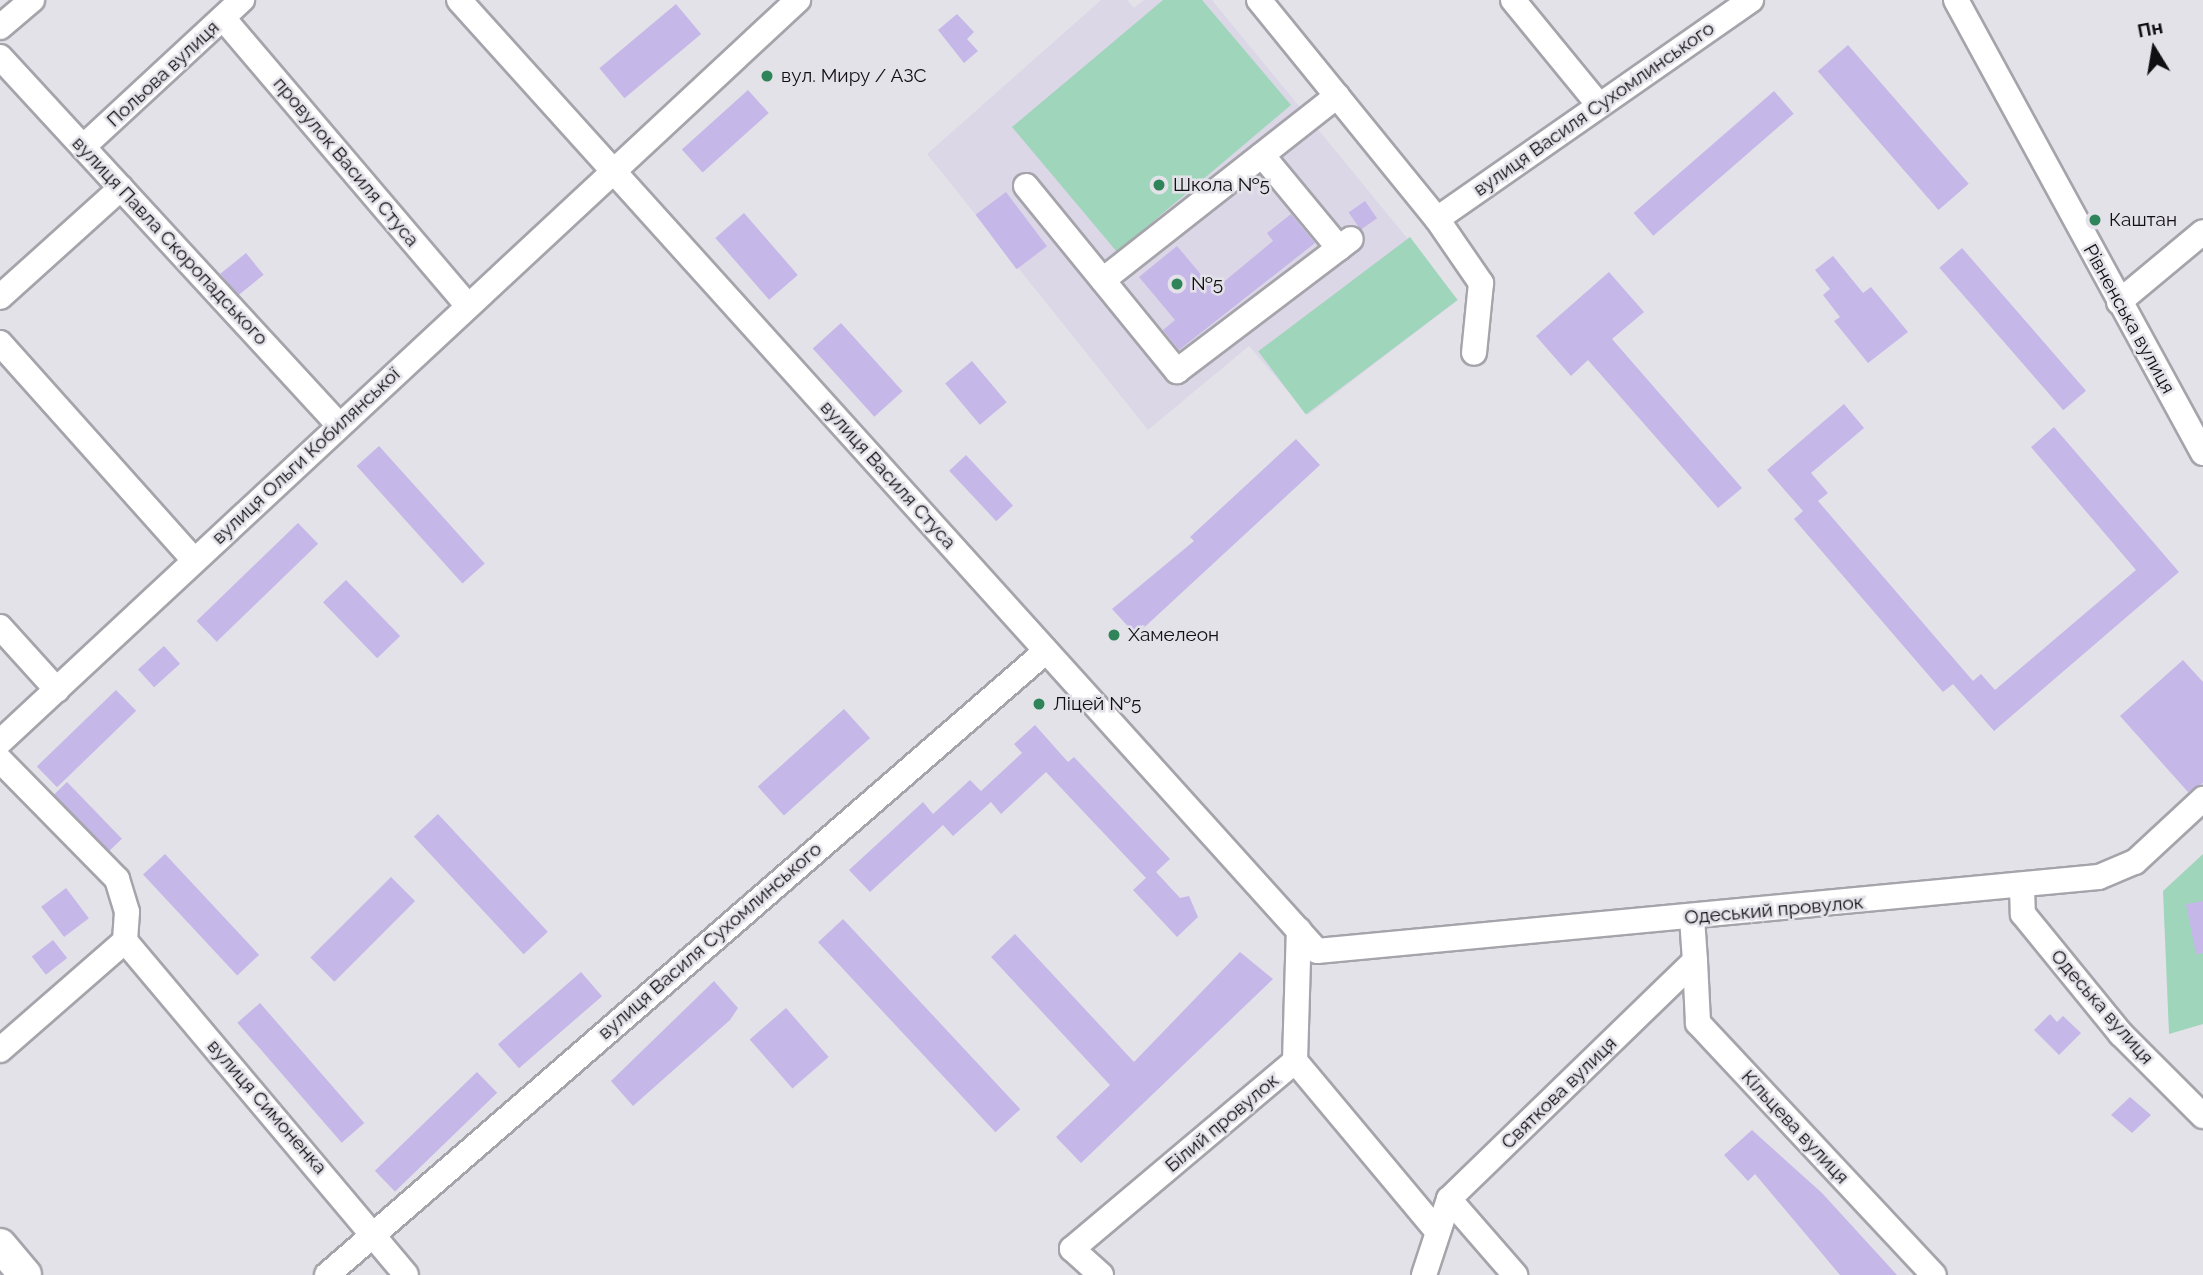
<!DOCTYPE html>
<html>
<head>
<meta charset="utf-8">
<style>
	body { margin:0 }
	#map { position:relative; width:2203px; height:1275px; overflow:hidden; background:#e4e2e9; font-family:Raleway,sans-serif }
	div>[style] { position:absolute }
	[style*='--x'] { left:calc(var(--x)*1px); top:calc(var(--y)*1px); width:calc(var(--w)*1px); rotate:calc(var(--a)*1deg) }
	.built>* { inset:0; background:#dcd7e6 }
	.green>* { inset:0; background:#9ed5bb; transform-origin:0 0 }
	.building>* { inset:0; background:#c5b7e8; transform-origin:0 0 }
	.roads { filter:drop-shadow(2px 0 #a6a4ab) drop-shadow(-2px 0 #a6a4ab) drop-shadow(0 2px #a6a4ab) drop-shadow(0 -2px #a6a4ab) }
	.minor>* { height:24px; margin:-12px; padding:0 12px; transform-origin:12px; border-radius:12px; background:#fff }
	.major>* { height:32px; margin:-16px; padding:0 16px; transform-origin:16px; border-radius:16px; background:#fff }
	.dots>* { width:19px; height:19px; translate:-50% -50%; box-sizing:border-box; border:4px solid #e4e2e9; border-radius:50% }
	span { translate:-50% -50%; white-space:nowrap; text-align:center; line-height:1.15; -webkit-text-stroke:5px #e4e2e9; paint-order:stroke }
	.street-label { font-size:19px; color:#100f12 }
	.poi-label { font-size:19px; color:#100f12 }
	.left { translate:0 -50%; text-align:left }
	.north { position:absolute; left:2119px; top:14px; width:70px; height:70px; -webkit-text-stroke:5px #e4e2e9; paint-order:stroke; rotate:349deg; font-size:19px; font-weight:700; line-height:28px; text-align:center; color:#100f12 }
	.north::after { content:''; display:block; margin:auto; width:24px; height:32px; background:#100f12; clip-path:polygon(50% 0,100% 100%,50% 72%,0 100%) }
</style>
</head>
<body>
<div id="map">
	<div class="built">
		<div style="clip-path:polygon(1101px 0,1127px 0,1134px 8px,1144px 0,1212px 0,1458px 300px,1308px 415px,1249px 346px,1148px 430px,927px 154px)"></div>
	</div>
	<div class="green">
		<div style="clip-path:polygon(1163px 0,1202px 0,1291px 105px,1117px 252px,1012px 127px)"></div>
		<div style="left:1410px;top:237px;width:79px;height:190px;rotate:53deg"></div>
		<div style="clip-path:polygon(2203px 854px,2203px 1024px,2169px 1034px,2163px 891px)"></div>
	</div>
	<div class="building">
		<div style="left:676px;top:4px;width:39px;height:100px;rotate:50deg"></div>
		<div style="clip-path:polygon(957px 14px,974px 32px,967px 39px,978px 51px,964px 63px,938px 30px)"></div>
		<div style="left:1848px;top:45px;width:184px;height:40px;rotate:49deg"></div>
		<div style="left:748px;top:90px;width:31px;height:89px;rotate:48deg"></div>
		<div style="left:1774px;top:91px;width:30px;height:186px;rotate:49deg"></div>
		<div style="left:1006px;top:192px;width:68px;height:38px;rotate:53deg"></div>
		<div style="left:1365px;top:201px;width:21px;height:20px;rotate:55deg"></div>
		<div style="left:744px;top:213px;width:82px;height:38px;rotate:49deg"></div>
		<div style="clip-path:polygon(1291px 214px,1315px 243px,1179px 350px,1163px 330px,1175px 320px,1139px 277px,1177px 246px,1214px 290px,1273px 241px,1267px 233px)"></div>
		<div style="left:1962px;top:248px;width:189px;height:30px;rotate:49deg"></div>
		<div style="left:246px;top:253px;width:28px;height:33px;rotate:51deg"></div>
		<div style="clip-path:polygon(1833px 256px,1863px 293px,1871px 287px,1908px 332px,1868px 363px,1834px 321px,1840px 317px,1823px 295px,1830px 289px,1815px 270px)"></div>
		<div style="clip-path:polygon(1609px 272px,1644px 312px,1612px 339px,1742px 488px,1718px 508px,1588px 360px,1571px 376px,1536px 336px)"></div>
		<div style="left:841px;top:323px;width:92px;height:38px;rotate:48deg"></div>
		<div style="left:972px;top:361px;width:54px;height:35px;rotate:50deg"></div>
		<div style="clip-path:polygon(1844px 404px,1864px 428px,1811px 473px,1828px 493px,1818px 501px,1973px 681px,1981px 674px,1995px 690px,2136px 570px,2031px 447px,2054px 427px,2179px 572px,1994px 731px,1953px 684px,1943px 692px,1794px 519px,1803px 511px,1767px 470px)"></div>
		<div style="clip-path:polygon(1296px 439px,1320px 465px,1136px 635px,1112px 609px,1194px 541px,1190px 537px)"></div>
		<div style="left:379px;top:446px;width:158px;height:30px;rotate:48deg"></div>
		<div style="left:966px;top:455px;width:69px;height:23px;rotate:47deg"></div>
		<div style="left:298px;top:523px;width:29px;height:141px;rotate:46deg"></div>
		<div style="left:346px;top:580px;width:78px;height:32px;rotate:46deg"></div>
		<div style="left:164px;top:646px;width:24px;height:35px;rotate:48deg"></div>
		<div style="clip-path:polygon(2183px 660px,2203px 682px,2203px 783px,2188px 792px,2120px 716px)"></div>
		<div style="left:116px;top:690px;width:29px;height:110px;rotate:46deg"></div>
		<div style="left:844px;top:709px;width:39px;height:116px;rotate:48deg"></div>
		<div style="clip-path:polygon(1035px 725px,1068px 762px,1074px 757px,1170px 859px,1156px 872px,1180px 898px,1189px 896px,1198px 917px,1177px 937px,1133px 890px,1146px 878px,1046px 772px,1001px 814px,991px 802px,953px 836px,943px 825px,870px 892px,849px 870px,923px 802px,933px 814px,970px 780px,981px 791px,1022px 753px,1014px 744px)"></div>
		<div style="left:67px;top:782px;width:79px;height:18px;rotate:46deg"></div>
		<div style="left:438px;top:814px;width:161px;height:33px;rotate:47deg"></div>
		<div style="left:165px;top:854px;width:138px;height:30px;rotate:47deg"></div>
		<div style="left:391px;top:877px;width:34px;height:114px;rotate:45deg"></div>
		<div style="left:66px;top:888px;width:38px;height:31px;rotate:53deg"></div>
		<div style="clip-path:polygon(2203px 901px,2203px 953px,2196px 954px,2186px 904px)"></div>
		<div style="left:843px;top:919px;width:260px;height:34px;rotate:47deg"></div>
		<div style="clip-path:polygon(1015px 934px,1134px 1062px,1240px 952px,1273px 979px,1081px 1163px,1056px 1137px,1110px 1085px,991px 957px)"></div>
		<div style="left:53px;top:940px;width:23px;height:27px;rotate:52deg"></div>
		<div style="left:581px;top:972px;width:32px;height:110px;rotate:49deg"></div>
		<div style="clip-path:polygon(714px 981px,738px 1008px,730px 1020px,633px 1106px,611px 1081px)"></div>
		<div style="left:260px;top:1003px;width:159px;height:30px;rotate:49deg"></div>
		<div style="left:786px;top:1008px;width:65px;height:48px;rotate:49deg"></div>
		<div style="clip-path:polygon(2050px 1014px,2057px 1022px,2063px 1016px,2081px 1033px,2059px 1055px,2034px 1030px)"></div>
		<div style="left:477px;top:1072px;width:29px;height:142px;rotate:46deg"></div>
		<div style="clip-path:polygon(2130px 1097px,2151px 1115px,2132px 1133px,2111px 1115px)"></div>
		<div style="clip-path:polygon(1752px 1130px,1822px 1193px,1897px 1275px,1840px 1275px,1755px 1174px,1748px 1181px,1724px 1155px)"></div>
	</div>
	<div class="roads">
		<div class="minor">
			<div style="--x:459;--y:0;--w:1281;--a:47.94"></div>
			<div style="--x:1317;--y:951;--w:785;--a:-5.41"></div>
			<div style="--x:2099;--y:877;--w:39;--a:-23"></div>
			<div style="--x:2135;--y:862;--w:93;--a:-42.8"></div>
			<div style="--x:1259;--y:0;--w:282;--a:50.9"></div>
			<div style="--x:1437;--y:219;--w:78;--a:55.5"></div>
			<div style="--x:1481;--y:283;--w:70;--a:95.7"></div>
			<div style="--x:1513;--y:0;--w:136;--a:50.7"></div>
			<div style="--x:1956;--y:0;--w:516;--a:61.4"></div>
			<div style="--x:223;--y:18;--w:378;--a:49.6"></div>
			<div style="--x:0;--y:27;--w:42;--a:-40.2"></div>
			<div style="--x:0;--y:57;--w:500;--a:47.35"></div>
			<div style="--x:83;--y:147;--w:217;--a:-42.8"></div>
			<div style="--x:1262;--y:155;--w:121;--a:50.4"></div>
			<div style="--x:1026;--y:186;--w:239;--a:50.8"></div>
			<div style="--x:1177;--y:371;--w:218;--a:-37.2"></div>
			<div style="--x:1437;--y:219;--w:383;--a:-34.9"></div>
			<div style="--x:1103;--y:280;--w:298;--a:-38.2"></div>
			<div style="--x:0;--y:297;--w:163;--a:-42"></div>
			<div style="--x:2119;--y:302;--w:109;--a:-39.8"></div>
			<div style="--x:0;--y:343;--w:292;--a:48.2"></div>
			<div style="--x:0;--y:627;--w:85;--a:47.9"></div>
			<div style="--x:0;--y:742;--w:1090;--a:-42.92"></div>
			<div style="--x:0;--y:760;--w:167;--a:45.5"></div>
			<div style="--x:117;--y:879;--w:34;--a:73"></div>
			<div style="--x:127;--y:912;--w:29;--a:94"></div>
			<div style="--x:125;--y:941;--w:436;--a:49.9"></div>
			<div style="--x:2022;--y:889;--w:25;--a:88"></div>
			<div style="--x:2023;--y:914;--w:155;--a:50.8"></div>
			<div style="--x:2121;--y:1034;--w:116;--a:45"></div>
			<div style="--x:1695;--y:961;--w:62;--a:87.2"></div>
			<div style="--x:1698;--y:1023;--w:345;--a:46.9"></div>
			<div style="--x:0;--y:1050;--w:166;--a:-41.1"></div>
			<div style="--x:1295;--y:1061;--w:222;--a:50.1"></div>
			<div style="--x:1295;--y:1061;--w:131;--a:-88.3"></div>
			<div style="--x:1449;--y:1199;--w:101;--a:49"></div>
			<div style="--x:327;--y:1275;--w:952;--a:-40.95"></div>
			<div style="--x:1101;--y:1275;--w:39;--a:-138"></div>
			<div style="--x:1072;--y:1249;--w:292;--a:-40.1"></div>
			<div style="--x:1424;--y:1275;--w:80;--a:-71.8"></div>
			<div style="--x:1449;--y:1199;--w:342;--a:-44.1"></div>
			<div style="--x:1695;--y:961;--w:43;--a:-94"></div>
		</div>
		<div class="major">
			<div style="--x:0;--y:1245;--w:39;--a:50"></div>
		</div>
	</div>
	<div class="dots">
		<div style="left:767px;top:76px;background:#2f8559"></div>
		<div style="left:1159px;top:185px;background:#2f8559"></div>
		<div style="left:2095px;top:220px;background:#2f8559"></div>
		<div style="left:1177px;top:284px;background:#2f8559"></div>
		<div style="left:1114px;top:635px;background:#2f8559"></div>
		<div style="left:1039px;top:704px;background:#2f8559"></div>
	</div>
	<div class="street-label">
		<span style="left:163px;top:74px;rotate:-43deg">Польова вулиця</span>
		<span style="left:1594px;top:109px;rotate:-35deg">вулиця Василя Сухомлинського</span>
		<span style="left:346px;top:162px;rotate:50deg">провулок Василя Стуса</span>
		<span style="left:170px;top:241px;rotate:47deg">вулиця Павла Скоропадського</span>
		<span style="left:2129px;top:319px;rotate:61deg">Рівненська вулиця</span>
		<span style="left:306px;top:456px;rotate:-43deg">вулиця Ольги Кобилянської</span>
		<span style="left:888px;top:475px;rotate:48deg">вулиця Василя Стуса</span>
		<span style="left:1774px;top:910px;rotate:-5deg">Одеський провулок</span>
		<span style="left:710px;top:941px;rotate:-41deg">вулиця Василя Сухомлинського</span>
		<span style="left:2102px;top:1007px;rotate:49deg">Одеська вулиця</span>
		<span style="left:1559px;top:1093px;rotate:-44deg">Святкова вулиця</span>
		<span style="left:267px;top:1107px;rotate:49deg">вулиця Симоненка</span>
		<span style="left:1222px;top:1123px;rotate:-40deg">Білий провулок</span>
		<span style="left:1795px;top:1127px;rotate:47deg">Кільцева вулиця</span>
	</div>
	<div class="poi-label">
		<span class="left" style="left:781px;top:76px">вул. Миру / АЗС</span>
		<span class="left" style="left:1173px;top:185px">Школа №5</span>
		<span class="left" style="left:2109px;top:220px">Каштан</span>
		<span class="left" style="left:1191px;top:284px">№5</span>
		<span class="left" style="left:1128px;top:635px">Хамелеон</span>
		<span class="left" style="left:1053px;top:704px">Ліцей №5</span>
	</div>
	<div class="north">Пн</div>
</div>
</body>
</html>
